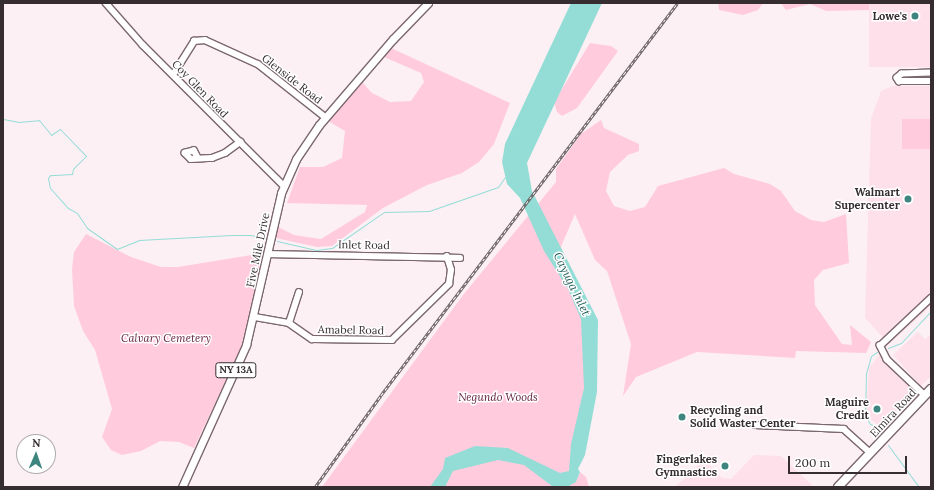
<!DOCTYPE html>
<html>
<head>
<meta charset="utf-8">
<style>
	body { margin:0 }
	#map { position:relative; width:934px; height:490px; overflow:hidden; background:#fdf0f4; font-family:Lora,serif }
	div>[style] { position:absolute }
	[style*='--x'] { left:calc(var(--x)*1px); top:calc(var(--y)*1px); width:calc(var(--w)*1px); rotate:calc(var(--a)*1deg) }
	.built>* { inset:0; background:#fee0ea; transform-origin:0 0 }
	.green>* { inset:0; background:#ffcbdd; transform-origin:0 0 }
	.water>* { inset:0; background:#94ddd7 }
	.stream>* { height:1px; margin:-0.5px; padding:0 0.5px; transform-origin:0.5px; border-radius:0.5px; background:#94ddd7 }
	.roads { filter:drop-shadow(1px 0 #7b686e) drop-shadow(-1px 0 #7b686e) drop-shadow(0 1px #7b686e) drop-shadow(0 -1px #7b686e) }
	.minor>* { height:5.5px; margin:-2.75px; padding:0 2.75px; transform-origin:2.75px; border-radius:2.75px; background:#fff }
	.major>* { height:7px; margin:-3.5px; padding:0 3.5px; transform-origin:3.5px; border-radius:3.5px; background:#fff }
	.highway>* { height:8px; margin:-4px; padding:0 4px; transform-origin:4px; border-radius:4px; background:#fff }
	.rail>* { height:2.5px; margin-top:-1.25px; transform-origin:0; background:repeating-linear-gradient(90deg,#fff 0 3px,#675e61 0 6px); box-sizing:border-box; border-block:1px solid #675e61 }
	.dots>* { width:11px; height:11px; translate:-50% -50%; box-sizing:border-box; border:2px solid #fff; border-radius:50% }
	span { translate:-50% -50%; white-space:nowrap; text-align:center; line-height:1.15; -webkit-text-stroke:3px #fff; paint-order:stroke }
	.shield-label span { padding:1px 3px; background:#fff; border:1px solid; border-radius:3px; -webkit-text-stroke-width:0 }
	.shield-label { font-size:10px; color:#352d30; font-weight:700 }
	.poi-label { font-size:11px; color:#352d30; font-weight:700 }
	.right { translate:-100% -50%; text-align:right }
	.left { translate:0 -50%; text-align:left }
	.street-label { font-size:11px; color:#352d30 }
	.park-label { font-size:11px; color:#5f1c3a; font-style:italic }
	.water-label { font-size:12px; color:#27635e; font-style:italic }
	.frame { position:absolute; inset:0; border:4px solid #352d30; pointer-events:none }
	.north { position:absolute; left:16px; top:434px; width:40px; height:40px; box-sizing:border-box; background:#fff; border:1px solid #aeabac; border-radius:50%; rotate:2deg; font-size:11px; font-weight:700; line-height:16px; text-align:center; color:#352d30 }
	.north::after { content:''; display:block; margin:auto; width:14px; height:18px; background:#3e8580; clip-path:polygon(50% 0,100% 100%,50% 72%,0 100%) }
	.scale { position:absolute; left:788px; top:456px; width:119px; height:18px; box-sizing:border-box; border:2px solid #352d30; border-top:0; padding-left:5px; font-size:12px; line-height:14px; white-space:nowrap; color:#352d30; -webkit-text-stroke:3px #fff; paint-order:stroke }
</style>
</head>
<body>
<div id="map">
	<div class="built">
		<div style="left:869px;top:3px;width:62px;height:64px"></div>
		<div style="clip-path:polygon(892px 86px,931px 86px,931px 306px,889px 344px,865px 318px,871px 119px,881px 91px)"></div>
		<div style="clip-path:polygon(918px 332px,925px 339px,931px 334px,931px 376px,921px 386px,893px 355px)"></div>
		<div style="clip-path:polygon(879px 355px,915px 391px,881px 428px,866px 415px,869px 368px)"></div>
		<div style="clip-path:polygon(754px 455px,781px 456px,814px 487px,675px 487px,704px 460px,722px 478px,731px 479px)"></div>
	</div>
	<div class="green">
		<div style="clip-path:polygon(718px 3px,763px 3px,758px 10px,743px 15px,719px 10px)"></div>
		<div style="clip-path:polygon(783px 3px,869px 3px,869px 10px,826px 11px,810px 4px,786px 10px,782px 5px)"></div>
		<div style="clip-path:polygon(590px 43px,611px 46px,618px 51px,577px 108px,562px 116px,557px 112px,554px 102px)"></div>
		<div style="clip-path:polygon(391px 48px,510px 103px,494px 144px,479px 162px,462px 173px,427px 185px,383px 208px,332px 246px,317px 247px,276px 238px,278px 227px,294px 235px,321px 239px,365px 212px,367px 205px,287px 203px,300px 167px,323px 167px,342px 158px,345px 131px,328px 121px,362px 82px,372px 93px,390px 102px,411px 101px,424px 82px,421px 73px,384px 57px)"></div>
		<div style="left:931px;top:119px;width:30px;height:29px;rotate:90deg"></div>
		<div style="clip-path:polygon(601px 120px,604px 128px,639px 144px,639px 151px,628px 155px,610px 172px,606px 191px,614px 206px,630px 211px,645px 207px,658px 186px,724px 168px,734px 174px,770px 184px,781px 191px,795px 211px,811px 220px,824px 222px,846px 214px,849px 263px,823px 270px,814px 280px,815px 305px,842px 344px,852px 345px,850px 325px,871px 342px,866px 353px,796px 351px,795px 358px,697px 352px,636px 377px,623px 396px,631px 344px,607px 271px,595px 260px,575px 214px,557px 256px,590px 318px,583px 428px,576px 482px,580px 472px,586px 477px,589px 487px,322px 487px,463px 295px,556px 182px,556px 169px,581px 134px)"></div>
		<div style="clip-path:polygon(86px 234px,131px 257px,161px 267px,178px 267px,263px 253px,241px 348px,194px 448px,179px 442px,160px 441px,141px 451px,122px 455px,111px 450px,102px 437px,112px 409px,95px 350px,83px 331px,74px 306px,72px 269px,74px 252px)"></div>
	</div>
	<div class="water">
		<div style="clip-path:polygon(571px 3px,602px 3px,527px 163px,532px 191px,598px 320px,597px 392px,585px 455px,578px 469px,580px 472px,576px 482px,567px 487px,552px 486px,524px 465px,498px 460px,453px 471px,445px 487px,430px 487px,443px 469px,445px 458px,475px 446px,508px 448px,560px 473px,569px 471px,571px 444px,584px 388px,581px 319px,568px 289px,544px 251px,520px 198px,507px 184px,502px 162px,505px 144px)"></div>
	</div>
	<div class="stream">
		<div style="--x:3;--y:119;--w:15;--a:11"></div>
		<div style="--x:18;--y:122;--w:21;--a:-5"></div>
		<div style="--x:39;--y:120;--w:19;--a:51"></div>
		<div style="--x:51;--y:135;--w:11;--a:-34"></div>
		<div style="--x:60;--y:129;--w:37;--a:46"></div>
		<div style="--x:86;--y:156;--w:18;--a:135"></div>
		<div style="--x:73;--y:169;--w:5;--a:101"></div>
		<div style="--x:72;--y:174;--w:22;--a:177"></div>
		<div style="--x:50;--y:175;--w:4;--a:124"></div>
		<div style="--x:48;--y:178;--w:10;--a:79"></div>
		<div style="--x:50;--y:188;--w:27;--a:48"></div>
		<div style="--x:68;--y:208;--w:10;--a:29"></div>
		<div style="--x:77;--y:213;--w:18;--a:56"></div>
		<div style="--x:87;--y:228;--w:37;--a:35"></div>
		<div style="--x:117;--y:249;--w:24;--a:-22"></div>
		<div style="--x:139;--y:240;--w:93;--a:-3.1"></div>
		<div style="--x:232;--y:235;--w:19;--a:0"></div>
		<div style="--x:251;--y:235;--w:15;--a:16"></div>
		<div style="--x:277;--y:241;--w:40;--a:13"></div>
		<div style="--x:316;--y:250;--w:16;--a:-7"></div>
		<div style="--x:332;--y:248;--w:63;--a:-34.7"></div>
		<div style="--x:384;--y:212;--w:45;--a:-1.3"></div>
		<div style="--x:429;--y:211;--w:73;--a:-19.2"></div>
		<div style="--x:498;--y:187;--w:12;--a:-55"></div>
		<div style="--x:888;--y:348;--w:14;--a:-21"></div>
		<div style="--x:901;--y:343;--w:44;--a:-46.8"></div>
		<div style="--x:877;--y:352;--w:7;--a:146"></div>
		<div style="--x:871;--y:356;--w:19;--a:106"></div>
		<div style="--x:866;--y:374;--w:41;--a:91.4"></div>
		<div style="--x:865;--y:415;--w:10;--a:61"></div>
		<div style="--x:870;--y:424;--w:11;--a:22"></div>
		<div style="--x:888;--y:445;--w:52;--a:53.6"></div>
	</div>
	<div class="roads">
		<div class="minor">
			<div style="--x:106;--y:3;--w:56;--a:48.6"></div>
			<div style="--x:143;--y:45;--w:199;--a:45"></div>
			<div style="--x:931;--y:73;--w:29;--a:178"></div>
			<div style="--x:902;--y:74;--w:6;--a:141"></div>
			<div style="--x:897;--y:78;--w:4;--a:56"></div>
			<div style="--x:899;--y:81;--w:32;--a:0"></div>
			<div style="--x:173;--y:75;--w:40;--a:-58"></div>
			<div style="--x:194;--y:41;--w:11;--a:-5"></div>
			<div style="--x:205;--y:40;--w:58;--a:24.4"></div>
			<div style="--x:258;--y:64;--w:85;--a:38.3"></div>
			<div style="--x:197;--y:157;--w:7;--a:-117"></div>
			<div style="--x:194;--y:151;--w:9;--a:167"></div>
			<div style="--x:185;--y:153;--w:8;--a:45"></div>
			<div style="--x:191;--y:159;--w:21;--a:-3"></div>
			<div style="--x:212;--y:158;--w:14;--a:-21"></div>
			<div style="--x:225;--y:153;--w:19;--a:-36"></div>
			<div style="--x:268;--y:254;--w:192;--a:1.2"></div>
			<div style="--x:255;--y:317;--w:35;--a:10"></div>
			<div style="--x:289;--y:323;--w:28;--a:35"></div>
			<div style="--x:312;--y:339;--w:80;--a:0.7"></div>
			<div style="--x:392;--y:340;--w:80;--a:-44.5"></div>
			<div style="--x:449;--y:284;--w:14;--a:-82"></div>
			<div style="--x:451;--y:270;--w:14;--a:-107"></div>
			<div style="--x:289;--y:323;--w:32;--a:-72"></div>
			<div style="--x:924;--y:395;--w:51;--a:-136.6"></div>
			<div style="--x:887;--y:360;--w:16;--a:-117"></div>
			<div style="--x:880;--y:346;--w:70;--a:-43.3"></div>
			<div style="--x:755;--y:425;--w:89;--a:2.6"></div>
			<div style="--x:844;--y:429;--w:36;--a:42"></div>
		</div>
		<div class="major">
			<div style="--x:182;--y:487;--w:156;--a:-65.7"></div>
			<div style="--x:246;--y:345;--w:156;--a:-77"></div>
			<div style="--x:281;--y:193;--w:37;--a:-66"></div>
			<div style="--x:296;--y:159;--w:41;--a:-55.9"></div>
			<div style="--x:319;--y:125;--w:113;--a:-49.3"></div>
			<div style="--x:393;--y:39;--w:50;--a:-45.8"></div>
		</div>
		<div class="highway">
			<div style="--x:838;--y:487;--w:135;--a:-46.5"></div>
		</div>
	</div>
	<div class="rail">
		<div style="--x:315;--y:487;--w:113;--a:-54.3"></div>
		<div style="--x:381;--y:395;--w:491;--a:-52.9"></div>
	</div>
	<div class="dots">
		<div style="left:915px;top:16px;background:#3e8580"></div>
		<div style="left:908px;top:199px;background:#3e8580"></div>
		<div style="left:877px;top:409px;background:#3e8580"></div>
		<div style="left:682px;top:417px;background:#3e8580"></div>
		<div style="left:725px;top:466px;background:#3e8580"></div>
	</div>
	<div class="shield-label">
		<span style="left:236px;top:370px">NY 13A</span>
	</div>
	<div class="poi-label">
		<span class="right" style="left:907px;top:16px">Lowe's</span>
		<span class="right" style="left:900px;top:199px">Walmart<br>Supercenter</span>
		<span class="right" style="left:869px;top:409px">Maguire<br>Credit</span>
		<span class="left" style="left:690px;top:417px">Recycling and<br>Solid Waster Center</span>
		<span class="right" style="left:717px;top:466px">Fingerlakes<br>Gymnastics</span>
	</div>
	<div class="street-label">
		<span style="left:292px;top:79px;rotate:38deg">Glenside Road</span>
		<span style="left:200px;top:89px;rotate:46deg">Coy Glen Road</span>
		<span style="left:364px;top:245px;rotate:1deg">Inlet Road</span>
		<span style="left:258px;top:250px;rotate:-78deg">Five Mile Drive</span>
		<span style="left:351px;top:330px;rotate:1deg">Amabel Road</span>
		<span style="left:893px;top:413px;rotate:-47deg">Elmira Road</span>
	</div>
	<div class="park-label">
		<span style="left:166px;top:338px">Calvary Cemetery</span>
		<span style="left:498px;top:397px">Negundo Woods</span>
	</div>
	<div class="water-label">
		<span style="left:572px;top:284px;rotate:64deg">Cayuga Inlet</span>
	</div>
	<div class="frame"></div>
	<div class="north">N</div>
	<div class="scale">200 m</div>
</div>
</body>
</html>
